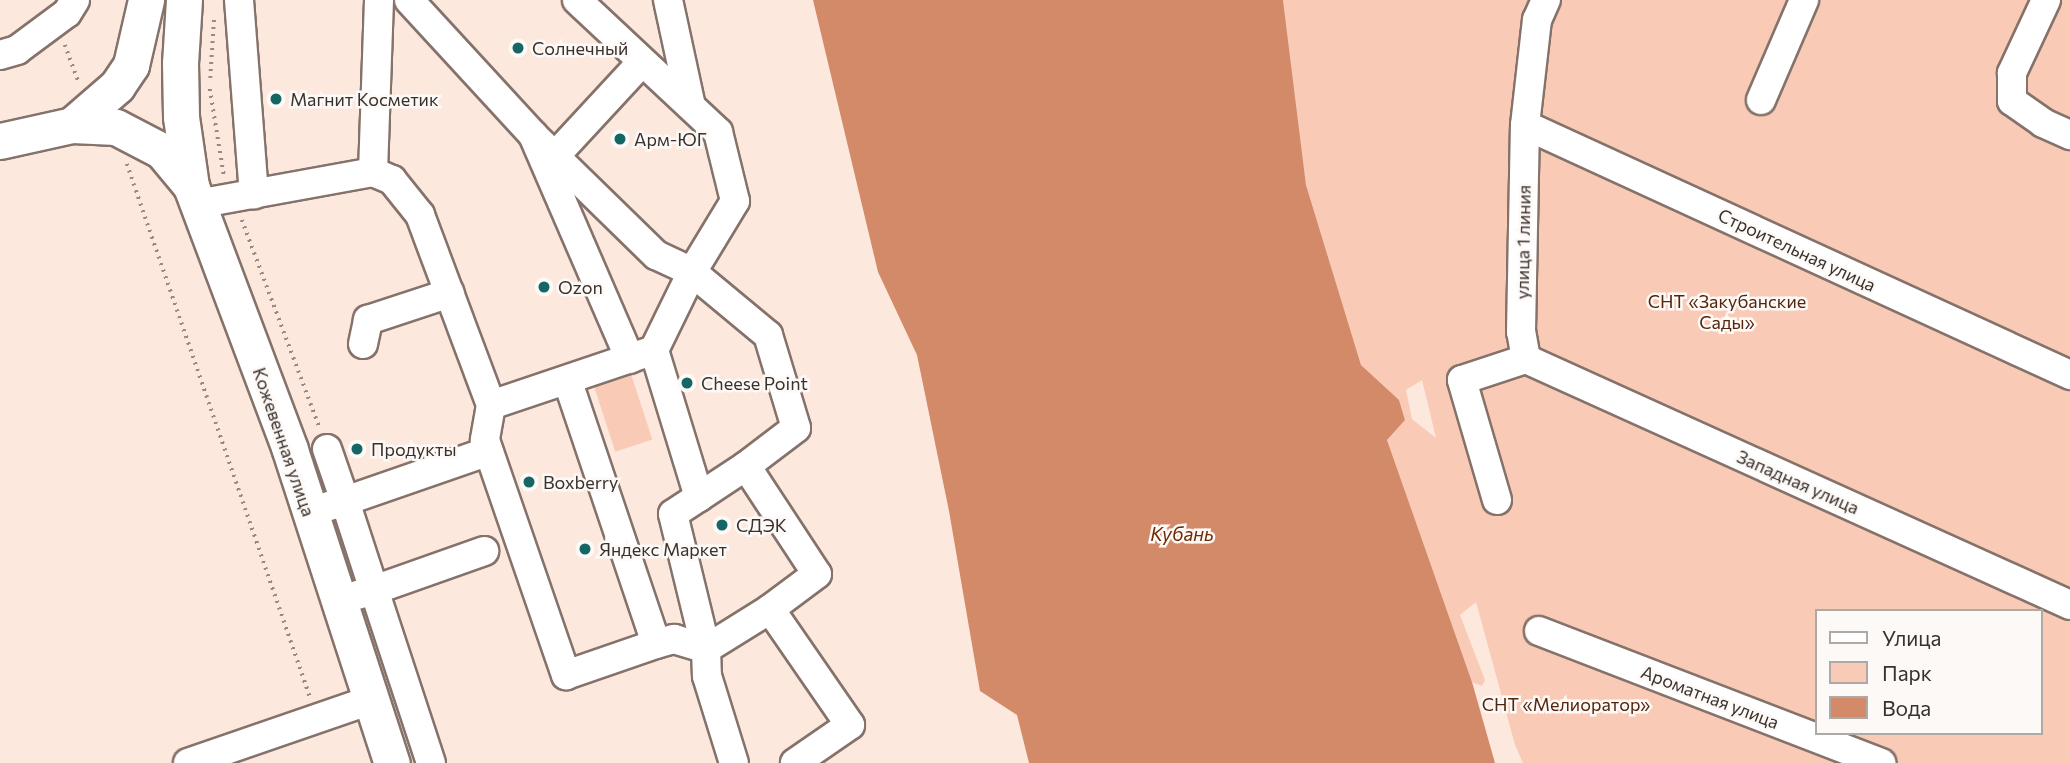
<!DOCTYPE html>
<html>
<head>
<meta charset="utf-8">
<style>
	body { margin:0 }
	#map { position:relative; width:2070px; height:763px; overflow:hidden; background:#fde8de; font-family:Commissioner,sans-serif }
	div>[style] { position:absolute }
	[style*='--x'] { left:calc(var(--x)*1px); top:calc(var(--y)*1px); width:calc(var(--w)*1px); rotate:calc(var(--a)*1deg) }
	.green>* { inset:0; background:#f9cbb6; transform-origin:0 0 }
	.water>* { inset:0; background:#d38a68 }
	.path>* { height:3.5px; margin-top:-1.75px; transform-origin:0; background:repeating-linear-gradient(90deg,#988a83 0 2px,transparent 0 7px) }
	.roads { filter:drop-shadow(2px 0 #85726a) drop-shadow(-2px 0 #85726a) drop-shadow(0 2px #85726a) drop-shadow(0 -2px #85726a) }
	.minor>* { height:28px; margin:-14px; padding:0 14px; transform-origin:14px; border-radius:14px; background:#fff }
	.major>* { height:35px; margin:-17.5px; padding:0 17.5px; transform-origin:17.5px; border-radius:17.5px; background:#fff }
	.dots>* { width:19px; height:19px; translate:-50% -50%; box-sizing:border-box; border:4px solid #fdf9f7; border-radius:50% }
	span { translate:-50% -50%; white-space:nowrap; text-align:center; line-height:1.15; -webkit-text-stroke:5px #fdf9f7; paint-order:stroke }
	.poi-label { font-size:18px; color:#39312d }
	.left { translate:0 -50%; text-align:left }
	.street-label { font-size:18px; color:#39312d }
	.park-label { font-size:18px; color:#54250c }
	.water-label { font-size:19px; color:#6d2b03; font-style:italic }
	.legend { position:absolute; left:1815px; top:609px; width:228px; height:126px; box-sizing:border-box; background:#fdf9f7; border:2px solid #afa9a6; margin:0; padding:9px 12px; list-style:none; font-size:21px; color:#39312d }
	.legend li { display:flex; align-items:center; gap:14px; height:35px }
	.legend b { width:35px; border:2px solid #afa9a6 }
</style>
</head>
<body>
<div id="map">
	<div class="green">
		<div style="clip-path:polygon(evenodd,1283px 0,2070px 0,2070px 763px,1523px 763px,1515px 745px,1476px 602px,1460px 615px,1485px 680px,1482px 686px,1472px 682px,1387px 440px,1405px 420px,1399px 400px,1361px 365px,1306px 185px,1283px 0,1422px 380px,1436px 438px,1412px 419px,1406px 390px,1422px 380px,1283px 0,1816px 611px,2040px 611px,2040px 733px,1816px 733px,1816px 611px)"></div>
		<div style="left:631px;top:374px;width:69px;height:39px;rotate:72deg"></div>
	</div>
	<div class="water">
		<div style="clip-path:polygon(813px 0,1283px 0,1306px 185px,1361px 365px,1399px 400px,1405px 420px,1387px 440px,1472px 682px,1495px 763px,1029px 763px,1017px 715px,980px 691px,949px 511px,917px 355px,878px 272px)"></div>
	</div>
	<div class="path">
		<div style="--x:65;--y:45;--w:40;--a:69.8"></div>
		<div style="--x:210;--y:78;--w:62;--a:-86.3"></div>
		<div style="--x:210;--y:89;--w:87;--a:80.8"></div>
		<div style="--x:127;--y:164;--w:564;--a:71.05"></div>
		<div style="--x:242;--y:220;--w:220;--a:69.5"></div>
	</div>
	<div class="roads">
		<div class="minor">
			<div style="--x:239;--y:0;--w:195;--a:85.6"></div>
			<div style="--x:409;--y:0;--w:183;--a:47.4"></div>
			<div style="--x:533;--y:135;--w:244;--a:66.6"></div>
			<div style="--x:668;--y:0;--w:108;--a:77.8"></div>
			<div style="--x:2046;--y:0;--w:81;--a:115"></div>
			<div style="--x:2012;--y:73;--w:28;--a:90"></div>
			<div style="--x:2012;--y:101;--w:38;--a:35"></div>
			<div style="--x:2043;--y:123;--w:30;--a:24"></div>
			<div style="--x:0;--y:55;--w:18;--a:-16"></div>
			<div style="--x:17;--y:50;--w:62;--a:-36.5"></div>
			<div style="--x:67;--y:13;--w:15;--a:-58"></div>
			<div style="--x:1761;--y:100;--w:109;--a:-66.7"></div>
			<div style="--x:1525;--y:125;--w:600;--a:24.64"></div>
			<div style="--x:533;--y:135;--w:172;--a:44.3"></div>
			<div style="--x:656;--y:255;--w:40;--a:25"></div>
			<div style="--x:692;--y:272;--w:99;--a:39.7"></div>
			<div style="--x:768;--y:335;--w:97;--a:73.2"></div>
			<div style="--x:796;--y:428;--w:63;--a:142.8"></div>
			<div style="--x:746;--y:466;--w:129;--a:56.7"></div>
			<div style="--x:817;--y:574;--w:59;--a:143.3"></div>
			<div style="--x:770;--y:609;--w:141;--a:55.4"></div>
			<div style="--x:850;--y:725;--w:67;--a:145.4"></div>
			<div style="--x:555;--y:156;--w:127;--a:-47.2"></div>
			<div style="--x:373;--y:172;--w:21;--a:23"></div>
			<div style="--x:392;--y:180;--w:45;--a:51.3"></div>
			<div style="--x:420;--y:215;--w:203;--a:69.5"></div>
			<div style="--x:491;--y:405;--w:172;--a:-18.6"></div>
			<div style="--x:654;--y:350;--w:87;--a:-64"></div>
			<div style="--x:692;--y:272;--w:83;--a:-58.8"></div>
			<div style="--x:735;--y:201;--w:71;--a:-103.8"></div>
			<div style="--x:718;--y:132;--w:193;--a:-136.9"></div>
			<div style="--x:197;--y:204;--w:179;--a:-10.3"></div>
			<div style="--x:373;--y:172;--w:172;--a:-88"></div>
			<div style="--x:363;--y:344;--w:25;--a:-78"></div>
			<div style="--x:368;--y:320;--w:86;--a:-18.2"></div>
			<div style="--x:654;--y:350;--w:154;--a:73"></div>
			<div style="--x:699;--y:497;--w:31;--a:147"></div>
			<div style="--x:673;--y:514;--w:139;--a:76.3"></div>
			<div style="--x:706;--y:649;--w:27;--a:88"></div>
			<div style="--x:707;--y:676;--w:91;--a:72.8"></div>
			<div style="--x:1526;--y:359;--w:597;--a:24.33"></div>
			<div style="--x:1526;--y:359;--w:27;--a:-100"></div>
			<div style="--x:1521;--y:332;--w:207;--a:-88.9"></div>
			<div style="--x:1525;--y:125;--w:106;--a:-83.5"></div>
			<div style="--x:1537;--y:20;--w:22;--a:-66"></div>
			<div style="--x:568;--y:382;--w:276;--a:71.4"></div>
			<div style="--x:656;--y:644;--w:19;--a:-16"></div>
			<div style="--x:674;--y:639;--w:34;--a:17"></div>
			<div style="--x:706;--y:649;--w:75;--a:-32"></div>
			<div style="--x:491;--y:405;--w:36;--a:100"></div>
			<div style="--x:485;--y:440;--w:249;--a:71"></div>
			<div style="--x:566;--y:675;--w:95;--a:-19"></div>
			<div style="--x:327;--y:449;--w:55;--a:70.9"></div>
			<div style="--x:345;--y:501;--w:152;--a:-19.1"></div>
			<div style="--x:699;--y:497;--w:56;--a:-33.4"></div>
			<div style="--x:1497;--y:500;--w:125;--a:-106.3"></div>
			<div style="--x:1462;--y:380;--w:67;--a:-18.2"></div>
			<div style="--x:329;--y:506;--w:17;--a:-17"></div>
			<div style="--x:345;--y:501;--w:94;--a:72"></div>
			<div style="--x:374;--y:590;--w:17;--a:163"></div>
			<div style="--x:1539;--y:631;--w:367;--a:21.1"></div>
			<div style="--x:188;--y:763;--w:194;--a:-19"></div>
			<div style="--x:431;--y:763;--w:182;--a:-108.2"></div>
			<div style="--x:374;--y:590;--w:117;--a:-19.5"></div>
		</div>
		<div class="major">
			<div style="--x:184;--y:0;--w:63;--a:93.6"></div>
			<div style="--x:180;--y:63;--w:54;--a:88.9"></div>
			<div style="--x:181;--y:117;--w:70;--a:81.8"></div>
			<div style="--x:191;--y:186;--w:282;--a:69.4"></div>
			<div style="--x:290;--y:450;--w:329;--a:72"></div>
			<div style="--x:72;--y:125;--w:60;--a:-40.9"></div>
			<div style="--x:117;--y:86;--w:25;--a:-56"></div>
			<div style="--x:131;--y:65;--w:67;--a:-77"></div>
			<div style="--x:0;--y:141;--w:74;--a:-12.5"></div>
			<div style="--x:72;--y:125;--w:44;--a:2.6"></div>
			<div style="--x:116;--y:127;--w:52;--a:27.6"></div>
			<div style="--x:162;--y:151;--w:45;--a:50.4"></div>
		</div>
	</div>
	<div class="dots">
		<div style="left:518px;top:48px;background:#176666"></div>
		<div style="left:276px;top:99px;background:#176666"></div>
		<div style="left:620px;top:139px;background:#176666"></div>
		<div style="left:544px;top:287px;background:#176666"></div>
		<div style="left:687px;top:383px;background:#176666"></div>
		<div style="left:357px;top:449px;background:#176666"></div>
		<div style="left:529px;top:482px;background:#176666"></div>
		<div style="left:722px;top:525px;background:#176666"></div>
		<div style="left:585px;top:549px;background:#176666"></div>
	</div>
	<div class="poi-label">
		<span class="left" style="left:532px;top:48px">Солнечный</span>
		<span class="left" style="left:290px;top:99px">Магнит Косметик</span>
		<span class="left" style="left:634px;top:139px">Арм-ЮГ</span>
		<span class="left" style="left:558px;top:287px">Ozon</span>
		<span class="left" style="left:701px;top:383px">Cheese Point</span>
		<span class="left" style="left:371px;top:449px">Продукты</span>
		<span class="left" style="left:543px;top:482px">Boxberry</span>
		<span class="left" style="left:736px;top:525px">СДЭК</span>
		<span class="left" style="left:599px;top:549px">Яндекс Маркет</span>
	</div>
	<div class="street-label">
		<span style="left:1523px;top:242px;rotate:-89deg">улица 1 линия</span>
		<span style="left:1797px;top:250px;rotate:25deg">Строительная улица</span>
		<span style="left:284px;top:442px;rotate:71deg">Кожевенная улица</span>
		<span style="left:1798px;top:482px;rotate:24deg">Западная улица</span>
		<span style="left:1710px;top:697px;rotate:21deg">Ароматная улица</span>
	</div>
	<div class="park-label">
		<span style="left:1727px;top:312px">СНТ «Закубанские<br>Сады»</span>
		<span style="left:1566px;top:704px">СНТ «Мелиоратор»</span>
	</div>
	<div class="water-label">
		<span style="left:1182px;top:534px">Кубань</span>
	</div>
	<ul class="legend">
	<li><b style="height:9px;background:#fff"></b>Улица</li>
	<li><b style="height:19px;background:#f9cbb6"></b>Парк</li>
	<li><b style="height:19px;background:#d38a68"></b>Вода</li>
	</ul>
</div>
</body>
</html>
